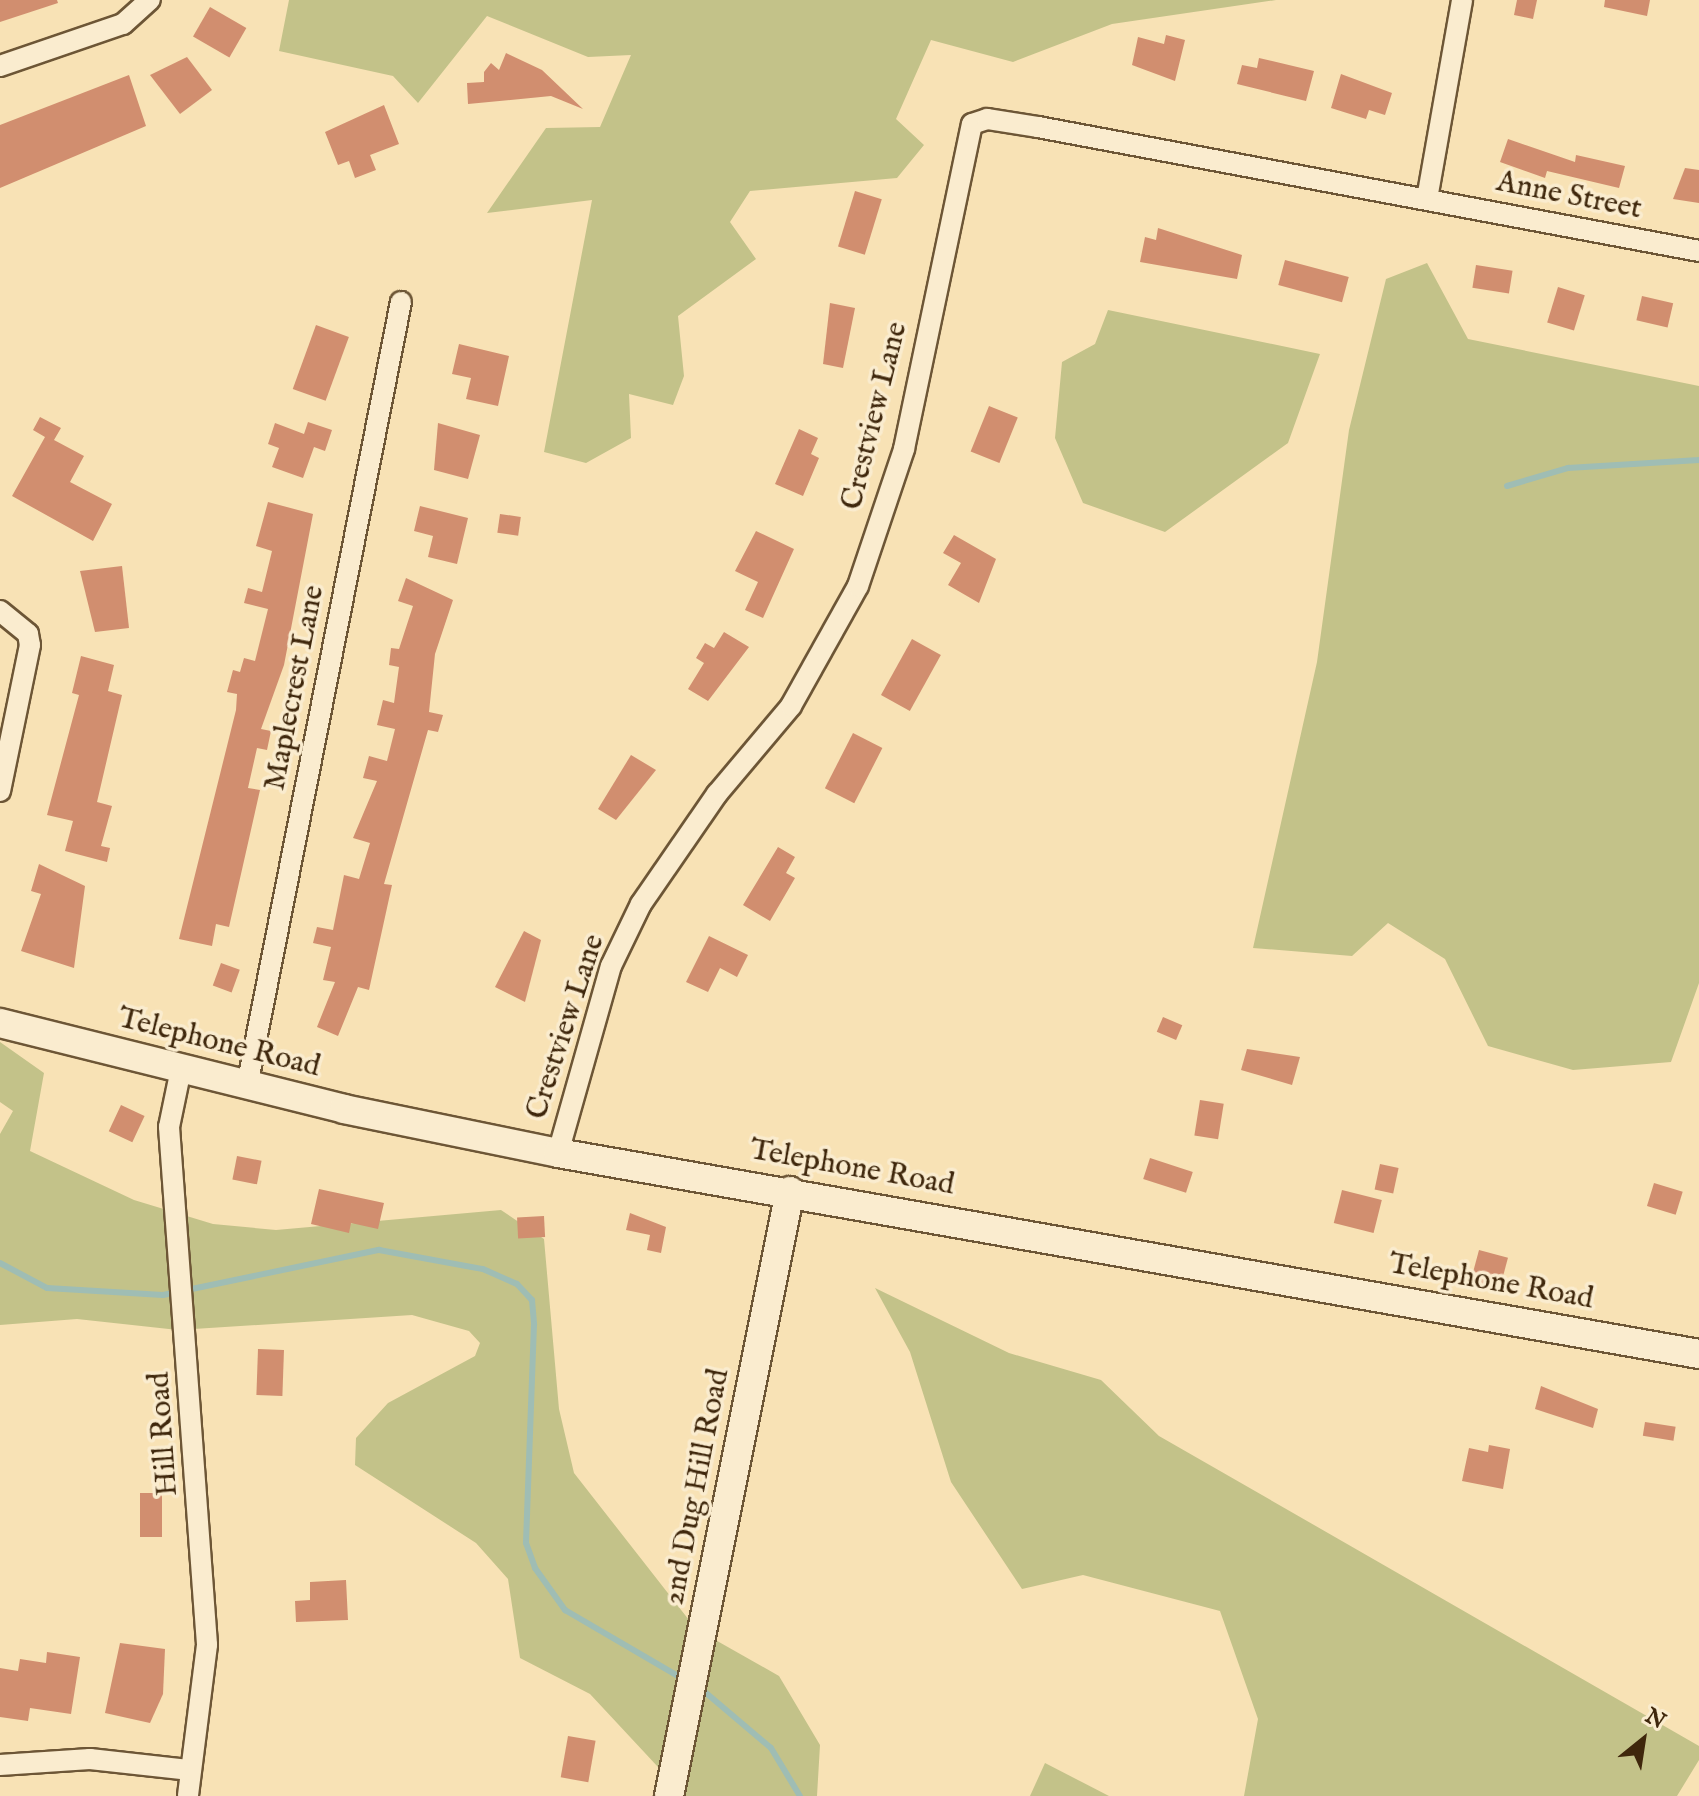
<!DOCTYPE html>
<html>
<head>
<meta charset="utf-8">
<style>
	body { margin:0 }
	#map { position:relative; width:1699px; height:1796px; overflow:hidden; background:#f8e2b5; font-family:"IM FELL English",serif }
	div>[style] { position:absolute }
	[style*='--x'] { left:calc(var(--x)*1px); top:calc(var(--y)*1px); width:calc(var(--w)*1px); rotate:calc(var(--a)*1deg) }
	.green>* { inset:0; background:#c3c289 }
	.stream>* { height:6px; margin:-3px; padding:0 3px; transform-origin:3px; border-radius:3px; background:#9fbdb4 }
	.building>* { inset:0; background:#d18e6f; transform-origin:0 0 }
	.roads { filter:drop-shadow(2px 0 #6d5636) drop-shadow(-2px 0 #6d5636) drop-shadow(0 2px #6d5636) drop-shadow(0 -2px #6d5636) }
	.street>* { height:20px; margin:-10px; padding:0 10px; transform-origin:10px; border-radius:10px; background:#faeccf }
	.secondary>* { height:28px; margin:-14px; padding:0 14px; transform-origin:14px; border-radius:14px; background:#faeccf }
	span { translate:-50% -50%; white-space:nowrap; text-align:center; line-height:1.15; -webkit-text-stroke:7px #faeccf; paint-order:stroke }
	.street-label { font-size:30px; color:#3f270c }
	.north { position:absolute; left:1603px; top:1700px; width:80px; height:80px; -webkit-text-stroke:6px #faeccf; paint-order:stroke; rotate:30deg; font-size:22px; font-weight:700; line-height:32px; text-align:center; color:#3f270c }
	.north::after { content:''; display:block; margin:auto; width:28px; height:36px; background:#3f270c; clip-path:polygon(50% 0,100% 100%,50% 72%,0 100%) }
</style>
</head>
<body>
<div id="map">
	<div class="green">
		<div style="clip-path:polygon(289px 0,1276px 0,1112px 24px,1013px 62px,931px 40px,896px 119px,924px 145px,897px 178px,750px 191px,730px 222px,756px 259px,678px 316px,684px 376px,673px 405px,629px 394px,631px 438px,586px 463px,544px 452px,592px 200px,487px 213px,546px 128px,600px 127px,631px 55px,588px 57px,487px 16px,418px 103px,393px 76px,279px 51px)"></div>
		<div style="clip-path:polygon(1427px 263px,1468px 339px,1699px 386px,1699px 983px,1671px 1062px,1573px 1070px,1488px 1046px,1445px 959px,1388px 923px,1352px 956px,1253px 948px,1317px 662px,1349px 430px,1386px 279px)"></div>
		<div style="clip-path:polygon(1108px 310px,1320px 354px,1288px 443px,1165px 532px,1083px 503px,1055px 438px,1062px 362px,1095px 344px)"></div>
		<div style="clip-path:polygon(0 1042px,44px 1073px,30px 1151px,134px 1200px,213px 1224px,276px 1230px,501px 1210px,544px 1239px,559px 1409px,574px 1473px,696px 1629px,779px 1676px,820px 1745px,817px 1796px,670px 1796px,658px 1767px,590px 1694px,520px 1658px,508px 1579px,476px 1543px,355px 1465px,356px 1438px,388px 1403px,475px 1356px,480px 1343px,469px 1331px,412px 1315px,178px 1330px,77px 1319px,0 1325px,0 1134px,13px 1111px,0 1102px)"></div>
		<div style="clip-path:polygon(875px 1288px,1009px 1353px,1101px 1380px,1159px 1436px,1699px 1746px,1699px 1760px,1677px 1796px,1244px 1796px,1258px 1719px,1220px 1611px,1083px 1575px,1022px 1589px,951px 1482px,910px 1352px)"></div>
		<div style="clip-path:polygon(1045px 1763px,1109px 1796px,1030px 1796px)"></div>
	</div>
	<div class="stream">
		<div style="--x:1507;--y:486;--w:64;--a:-16.4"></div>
		<div style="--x:1568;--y:468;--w:131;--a:-3.5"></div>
		<div style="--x:0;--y:1263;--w:53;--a:28"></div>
		<div style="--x:47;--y:1288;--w:116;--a:3.5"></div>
		<div style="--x:163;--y:1295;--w:221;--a:-11.8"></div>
		<div style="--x:379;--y:1250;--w:106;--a:10.4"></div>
		<div style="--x:483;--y:1269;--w:37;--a:24"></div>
		<div style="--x:517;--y:1284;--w:22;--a:47"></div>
		<div style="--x:532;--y:1300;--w:24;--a:85"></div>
		<div style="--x:534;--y:1324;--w:219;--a:92.1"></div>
		<div style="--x:526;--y:1543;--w:27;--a:70"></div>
		<div style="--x:535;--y:1568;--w:52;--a:54.5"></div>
		<div style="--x:565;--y:1610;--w:139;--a:30.3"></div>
		<div style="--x:699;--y:1687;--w:94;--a:40.3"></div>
		<div style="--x:771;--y:1748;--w:56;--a:58.9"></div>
	</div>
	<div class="building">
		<div style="clip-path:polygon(0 0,57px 0,58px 3px,0 22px)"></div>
		<div style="clip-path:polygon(1517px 0,1537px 0,1533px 19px,1514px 15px)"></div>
		<div style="clip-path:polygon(1605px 0,1650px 0,1647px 16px,1604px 7px)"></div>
		<div style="left:210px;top:7px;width:42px;height:34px;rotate:30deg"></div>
		<div style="clip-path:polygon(1166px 35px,1185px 40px,1175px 81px,1132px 65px,1138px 37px,1164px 44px)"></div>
		<div style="clip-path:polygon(506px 53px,542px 70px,583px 109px,551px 96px,468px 104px,467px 83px,484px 82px,484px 72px,491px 63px,499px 70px)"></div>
		<div style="clip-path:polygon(187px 57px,212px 90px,180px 114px,150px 75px)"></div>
		<div style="clip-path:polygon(1259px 58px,1314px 71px,1306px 101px,1237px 84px,1242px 65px,1257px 68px)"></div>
		<div style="clip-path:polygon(1341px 74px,1392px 93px,1385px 115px,1369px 110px,1366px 119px,1331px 108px)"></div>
		<div style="clip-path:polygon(129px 75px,146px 126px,0 188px,0 125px)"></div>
		<div style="clip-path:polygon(384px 105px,399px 144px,370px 155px,376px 170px,355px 178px,349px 161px,338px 165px,325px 132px)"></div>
		<div style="clip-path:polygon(1508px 139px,1575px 162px,1576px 155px,1625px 166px,1619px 188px,1547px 171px,1545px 178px,1500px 162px)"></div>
		<div style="clip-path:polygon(1685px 168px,1699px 170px,1699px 203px,1673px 199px)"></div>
		<div style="left:855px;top:191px;width:28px;height:58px;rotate:17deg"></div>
		<div style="clip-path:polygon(1158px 228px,1242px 255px,1237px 279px,1140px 262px,1145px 237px,1156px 240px)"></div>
		<div style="left:1285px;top:260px;width:66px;height:26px;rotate:15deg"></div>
		<div style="left:1476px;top:265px;width:37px;height:23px;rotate:9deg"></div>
		<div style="left:1558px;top:287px;width:28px;height:37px;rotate:17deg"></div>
		<div style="left:1642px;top:296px;width:32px;height:25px;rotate:13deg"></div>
		<div style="clip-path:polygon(830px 303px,855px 308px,843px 368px,823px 364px)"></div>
		<div style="left:316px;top:325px;width:35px;height:68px;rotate:20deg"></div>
		<div style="clip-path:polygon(459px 344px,509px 356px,498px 406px,466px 399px,471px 378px,452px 374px)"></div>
		<div style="left:989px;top:406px;width:31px;height:49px;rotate:22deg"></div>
		<div style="clip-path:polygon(40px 417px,61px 428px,54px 440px,84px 456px,70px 482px,112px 504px,93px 541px,12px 496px,45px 437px,33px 430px)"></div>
		<div style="clip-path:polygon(308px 422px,332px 430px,325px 451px,314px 447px,303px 478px,272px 467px,279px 448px,268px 444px,275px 423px,304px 434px)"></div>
		<div style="clip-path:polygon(438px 423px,480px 435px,468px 479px,434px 470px)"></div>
		<div style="clip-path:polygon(799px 429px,818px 438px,811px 454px,819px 458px,803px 496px,775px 484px)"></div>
		<div style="clip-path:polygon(268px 502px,313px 514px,284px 665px,261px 729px,271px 731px,267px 750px,257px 748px,248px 788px,260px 790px,229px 927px,216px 924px,212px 946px,179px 939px,236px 710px,237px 694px,227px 692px,233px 670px,240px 672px,244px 658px,255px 661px,268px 609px,244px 603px,248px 588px,262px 592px,272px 551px,256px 546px)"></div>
		<div style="clip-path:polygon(420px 506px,468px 518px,457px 564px,428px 557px,433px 536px,414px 531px)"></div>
		<div style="left:500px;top:514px;width:21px;height:19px;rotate:8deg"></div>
		<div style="clip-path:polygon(756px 531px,794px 549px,763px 618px,745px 610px,758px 582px,735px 571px)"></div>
		<div style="clip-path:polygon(954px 535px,996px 559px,979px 603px,948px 585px,961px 563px,943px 553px)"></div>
		<div style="clip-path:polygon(122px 566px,129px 628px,95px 632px,80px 571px)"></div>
		<div style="clip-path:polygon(406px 578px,453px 600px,435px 654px,429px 712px,443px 715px,438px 732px,428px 730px,384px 884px,392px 885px,369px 990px,358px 987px,338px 1036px,317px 1027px,335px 982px,323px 980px,331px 947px,313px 943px,317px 927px,333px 930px,344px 875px,359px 879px,370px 843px,353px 838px,377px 781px,363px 778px,369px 756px,387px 761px,395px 729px,377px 725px,383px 700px,394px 703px,399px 667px,389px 665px,391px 648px,399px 649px,413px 606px,398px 601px)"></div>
		<div style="clip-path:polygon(724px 632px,749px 647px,708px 701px,688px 689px,704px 663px,696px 658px,705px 643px,714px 648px)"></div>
		<div style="left:912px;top:639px;width:33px;height:64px;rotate:29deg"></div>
		<div style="clip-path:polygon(81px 656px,114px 665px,108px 691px,122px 695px,97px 802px,112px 806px,101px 846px,110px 848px,107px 862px,65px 851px,73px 821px,47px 815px,79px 695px,72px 693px)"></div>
		<div style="left:853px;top:733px;width:33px;height:62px;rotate:27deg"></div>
		<div style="clip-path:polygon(631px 755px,656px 770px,616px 820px,598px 809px)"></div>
		<div style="clip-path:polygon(778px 847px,795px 857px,786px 873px,795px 878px,770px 921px,743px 905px)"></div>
		<div style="clip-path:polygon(39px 864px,85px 886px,74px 968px,21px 951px,41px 894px,31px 891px)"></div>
		<div style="clip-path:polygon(524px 931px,541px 940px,525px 1002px,495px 987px)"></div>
		<div style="clip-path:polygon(709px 936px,748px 955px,737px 977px,720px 968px,708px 992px,686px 982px)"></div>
		<div style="left:221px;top:963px;width:20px;height:24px;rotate:20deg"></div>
		<div style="left:1163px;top:1017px;width:21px;height:16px;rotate:23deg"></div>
		<div style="clip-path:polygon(1247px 1049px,1300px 1057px,1292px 1085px,1241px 1070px)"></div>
		<div style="left:1200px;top:1100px;width:24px;height:36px;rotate:9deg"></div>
		<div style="left:121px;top:1105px;width:26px;height:29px;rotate:25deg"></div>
		<div style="left:237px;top:1156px;width:25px;height:24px;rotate:11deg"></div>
		<div style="left:1150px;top:1158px;width:45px;height:22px;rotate:18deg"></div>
		<div style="left:1380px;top:1164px;width:19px;height:26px;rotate:12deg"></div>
		<div style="left:1654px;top:1183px;width:30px;height:24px;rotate:17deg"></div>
		<div style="clip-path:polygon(319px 1189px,384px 1203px,378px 1229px,351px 1223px,349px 1233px,311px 1224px)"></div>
		<div style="left:1342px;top:1190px;width:41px;height:34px;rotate:14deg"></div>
		<div style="clip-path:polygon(630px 1213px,666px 1227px,661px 1253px,647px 1250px,650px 1235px,626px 1230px)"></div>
		<div style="left:544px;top:1216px;width:21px;height:27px;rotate:87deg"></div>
		<div style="left:1479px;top:1250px;width:30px;height:32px;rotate:15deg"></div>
		<div style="left:258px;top:1349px;width:26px;height:46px;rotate:2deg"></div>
		<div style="clip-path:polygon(1541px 1386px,1598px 1409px,1593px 1428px,1535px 1409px)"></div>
		<div style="left:1645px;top:1422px;width:31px;height:14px;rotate:9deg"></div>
		<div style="clip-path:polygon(1489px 1445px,1510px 1449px,1503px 1489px,1462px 1481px,1469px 1448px,1488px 1452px)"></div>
		<div style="left:140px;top:1493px;width:22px;height:44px"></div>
		<div style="clip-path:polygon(346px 1580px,348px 1620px,296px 1622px,295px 1601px,310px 1600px,310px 1582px)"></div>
		<div style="clip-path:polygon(120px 1643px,165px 1649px,163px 1694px,150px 1723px,105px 1713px)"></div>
		<div style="clip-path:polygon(47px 1652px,80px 1657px,71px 1714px,30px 1708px,28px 1721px,0 1717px,0 1668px,18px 1671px,20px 1659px,46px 1663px)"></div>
		<div style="left:568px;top:1736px;width:28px;height:42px;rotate:10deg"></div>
	</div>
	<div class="roads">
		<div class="street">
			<div style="--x:0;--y:66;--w:130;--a:-18.9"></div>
			<div style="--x:123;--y:24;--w:36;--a:-42"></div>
			<div style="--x:1427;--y:199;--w:202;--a:-80"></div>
			<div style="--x:0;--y:611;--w:36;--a:39"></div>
			<div style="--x:28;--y:634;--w:11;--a:80"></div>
			<div style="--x:30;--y:645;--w:149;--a:101.6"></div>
			<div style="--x:181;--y:1069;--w:59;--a:101.7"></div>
			<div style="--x:169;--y:1127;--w:519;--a:85.8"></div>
			<div style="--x:207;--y:1645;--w:152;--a:97.2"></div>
			<div style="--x:247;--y:1086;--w:799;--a:-78.89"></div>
			<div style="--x:558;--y:1153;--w:194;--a:-74.2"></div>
			<div style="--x:611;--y:966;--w:69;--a:-64.2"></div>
			<div style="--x:641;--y:904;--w:134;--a:-55.4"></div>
			<div style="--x:717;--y:794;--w:115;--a:-49.9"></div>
			<div style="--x:791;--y:706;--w:137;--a:-60.8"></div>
			<div style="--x:858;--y:586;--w:145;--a:-71.4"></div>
			<div style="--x:904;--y:449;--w:332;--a:-78.2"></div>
			<div style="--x:972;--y:124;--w:16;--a:-18"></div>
			<div style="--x:987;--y:119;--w:52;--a:8.9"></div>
			<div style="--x:1038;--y:127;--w:673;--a:10.62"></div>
			<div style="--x:0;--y:1765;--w:90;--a:-3.8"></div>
			<div style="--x:90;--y:1759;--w:101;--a:6.3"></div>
		</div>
		<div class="secondary">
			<div style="--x:0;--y:1023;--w:355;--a:14"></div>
			<div style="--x:344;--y:1109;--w:218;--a:11.6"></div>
			<div style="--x:558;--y:1153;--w:1159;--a:9.99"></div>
			<div style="--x:669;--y:1796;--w:617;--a:-78.69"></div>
		</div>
	</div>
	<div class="street-label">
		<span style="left:1569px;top:196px;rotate:11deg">Anne Street</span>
		<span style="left:875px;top:416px;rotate:-76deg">Crestview Lane</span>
		<span style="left:295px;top:688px;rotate:-79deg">Maplecrest Lane</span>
		<span style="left:566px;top:1027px;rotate:-72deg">Crestview Lane</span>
		<span style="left:219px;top:1043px;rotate:14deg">Telephone Road</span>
		<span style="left:852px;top:1168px;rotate:10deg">Telephone Road</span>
		<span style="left:1491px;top:1282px;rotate:10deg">Telephone Road</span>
		<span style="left:164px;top:1434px;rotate:-94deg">Hill Road</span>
		<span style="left:697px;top:1487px;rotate:-79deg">2nd Dug Hill Road</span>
	</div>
	<div class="north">N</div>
</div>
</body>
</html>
